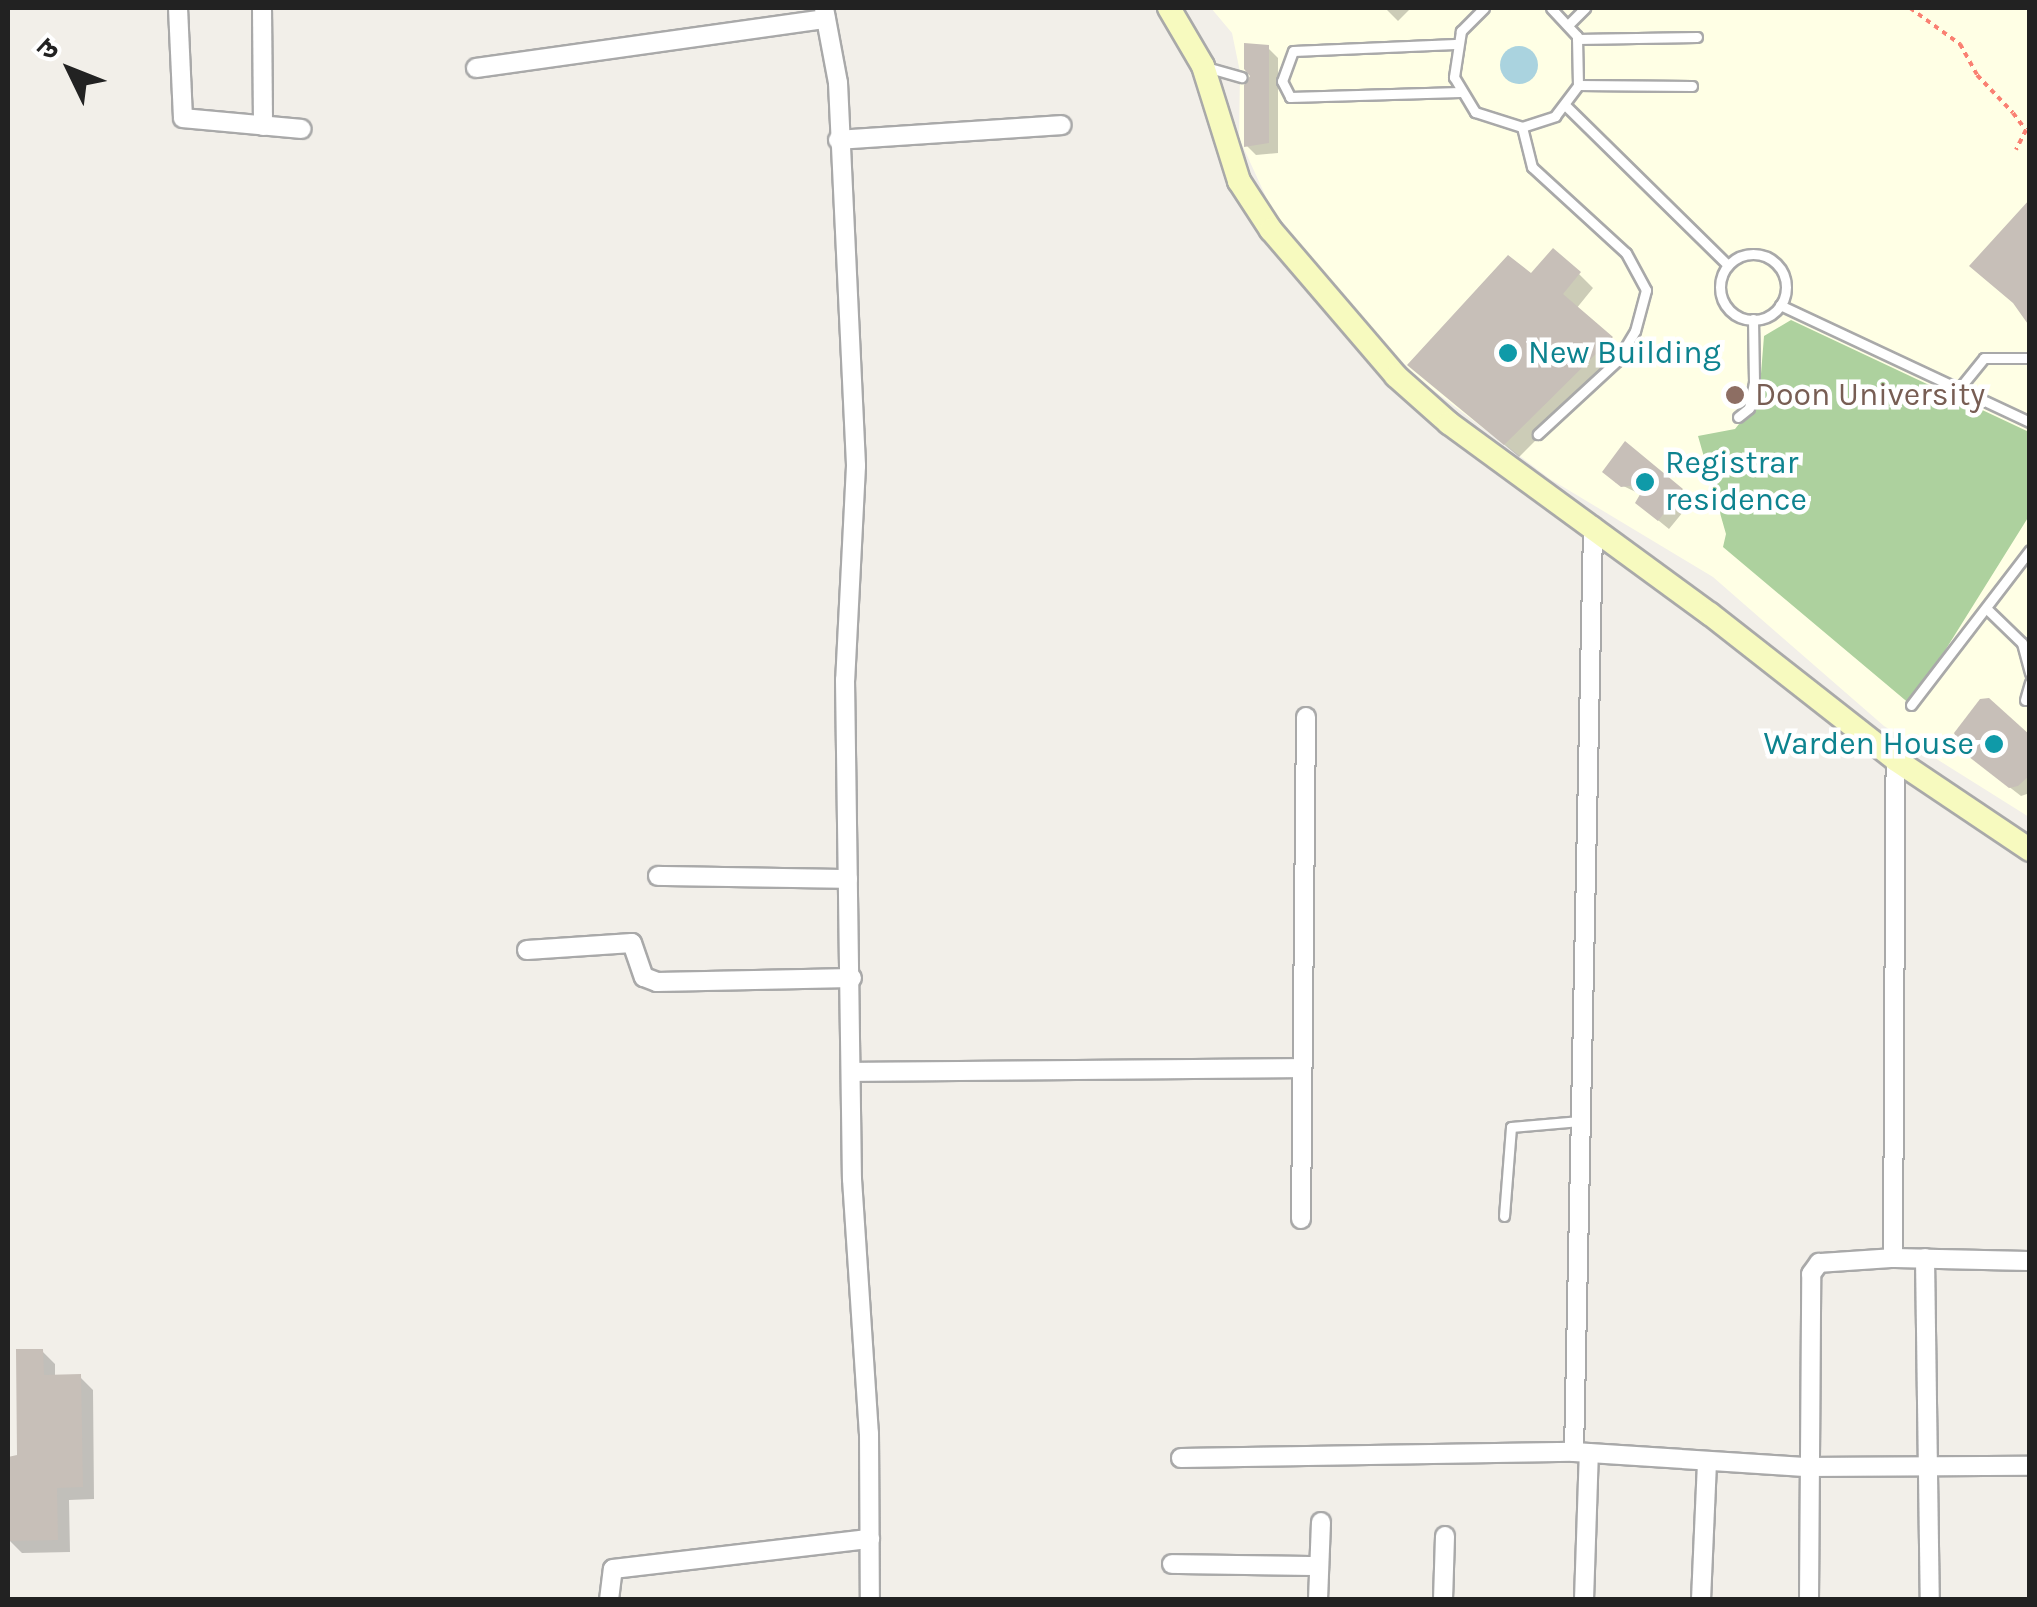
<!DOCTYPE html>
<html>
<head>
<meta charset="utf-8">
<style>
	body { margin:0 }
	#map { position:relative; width:2037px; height:1607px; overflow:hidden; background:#f2efe9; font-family:Karla,"Noto Sans Devanagari",sans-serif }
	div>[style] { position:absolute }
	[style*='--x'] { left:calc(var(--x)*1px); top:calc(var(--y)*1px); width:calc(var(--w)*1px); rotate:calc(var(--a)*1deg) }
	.education>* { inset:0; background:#ffffe5 }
	.forest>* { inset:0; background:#add19e }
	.water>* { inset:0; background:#aad3df }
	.round { border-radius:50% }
	.shadow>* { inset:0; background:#0003 }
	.building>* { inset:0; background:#c7bfb8 }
	.path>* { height:4px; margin-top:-2px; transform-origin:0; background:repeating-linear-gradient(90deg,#fa8072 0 5px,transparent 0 10px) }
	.roads { filter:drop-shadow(2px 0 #a9a9a9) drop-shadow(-2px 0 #a9a9a9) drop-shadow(0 2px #a9a9a9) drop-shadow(0 -2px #a9a9a9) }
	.service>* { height:9px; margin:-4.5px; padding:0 4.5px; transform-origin:4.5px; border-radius:4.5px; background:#fff }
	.service>.ring { margin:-4.5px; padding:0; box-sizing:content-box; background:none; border:9px solid #fff; border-radius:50% }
	.minor>* { height:18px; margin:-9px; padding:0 9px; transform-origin:9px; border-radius:9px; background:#fff }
	.secondary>* { height:22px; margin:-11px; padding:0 11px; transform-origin:11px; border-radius:11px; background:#f7fabf }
	.dots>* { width:28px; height:28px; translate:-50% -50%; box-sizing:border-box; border:5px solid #fff; border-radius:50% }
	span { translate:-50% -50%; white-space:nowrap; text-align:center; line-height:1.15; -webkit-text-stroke:9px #fff; paint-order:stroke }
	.culture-label { font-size:32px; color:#0d838f }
	.left { translate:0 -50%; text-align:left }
	.right { translate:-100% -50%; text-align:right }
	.education-label { font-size:32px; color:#785e54 }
	.frame { position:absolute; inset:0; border:10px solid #222; pointer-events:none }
	.north { position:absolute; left:20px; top:20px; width:100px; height:100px; -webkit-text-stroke:8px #fff; paint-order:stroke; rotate:313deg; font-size:28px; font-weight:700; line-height:40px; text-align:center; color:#222 }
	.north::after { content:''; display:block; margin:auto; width:35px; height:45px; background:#222; clip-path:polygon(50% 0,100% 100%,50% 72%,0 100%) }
</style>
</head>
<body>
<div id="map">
	<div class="education">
		<div style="clip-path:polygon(1211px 8px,2029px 8px,2029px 817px,1884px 726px,1713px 577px,1550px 479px,1416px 377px,1278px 223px,1239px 138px,1240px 72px,1232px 33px)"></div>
	</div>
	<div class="forest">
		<div style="clip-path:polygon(1791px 320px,2029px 432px,2029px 516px,1911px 705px,1723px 547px,1726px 534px,1698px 436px,1735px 429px,1759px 399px,1764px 336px)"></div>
	</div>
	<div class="water">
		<div class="round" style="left:1500px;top:46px;width:38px;height:38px"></div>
	</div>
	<div class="shadow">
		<div style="clip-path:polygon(1385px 8px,1411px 8px,1398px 21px)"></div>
		<div style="clip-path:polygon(1267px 47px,1278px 58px,1278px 153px,1256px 155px,1246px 145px)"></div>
		<div style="clip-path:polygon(1579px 274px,1593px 288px,1576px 309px,1624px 352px,1519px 457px,1410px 365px,1532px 277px)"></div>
		<div style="clip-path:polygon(1625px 445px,1692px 501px,1669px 529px,1648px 512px,1642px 495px,1615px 482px)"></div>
		<div style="clip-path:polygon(2030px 738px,2030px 793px,2021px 796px,1977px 762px)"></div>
		<div style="clip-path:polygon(42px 1351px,55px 1364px,55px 1377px,80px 1377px,93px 1390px,94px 1499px,69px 1500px,70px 1552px,22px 1553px,9px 1540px,8px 1460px,20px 1457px)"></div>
	</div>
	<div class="building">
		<div style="clip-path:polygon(1244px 43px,1269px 45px,1269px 143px,1244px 147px,1244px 85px,1250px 76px,1244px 69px)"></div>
		<div style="clip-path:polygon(2030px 199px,2030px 327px,2013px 303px,1969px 266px)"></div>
		<div style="clip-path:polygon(1553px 248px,1581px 272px,1563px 294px,1613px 337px,1504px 445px,1407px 365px,1508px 255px,1531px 273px)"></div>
		<div style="clip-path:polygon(1625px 441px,1683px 489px,1658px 521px,1635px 503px,1646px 484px,1621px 487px,1602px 472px)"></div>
		<div style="clip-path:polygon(1989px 698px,2030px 735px,2030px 775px,2018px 786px,2009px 788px,1964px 753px,1954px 733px,1980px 699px)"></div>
		<div style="clip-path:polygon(16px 1349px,43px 1349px,44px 1375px,81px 1374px,83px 1487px,57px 1488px,58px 1540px,8px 1541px,8px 1457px,17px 1455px)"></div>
	</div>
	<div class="path">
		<div style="--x:1910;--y:8;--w:62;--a:35.8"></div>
		<div style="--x:1960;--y:44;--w:35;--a:61"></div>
		<div style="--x:1977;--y:75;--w:52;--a:46.5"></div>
		<div style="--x:2013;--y:113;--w:21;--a:53"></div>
		<div style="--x:2026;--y:130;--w:22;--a:117"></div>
	</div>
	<div class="roads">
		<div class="service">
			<div style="--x:1484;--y:8;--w:33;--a:135"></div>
			<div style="--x:1461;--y:31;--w:47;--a:98.7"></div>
			<div style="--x:1454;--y:77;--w:41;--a:59"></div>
			<div style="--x:1475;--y:112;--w:49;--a:17.7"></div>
			<div style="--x:1522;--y:127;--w:35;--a:-18"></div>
			<div style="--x:1555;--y:116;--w:39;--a:-53"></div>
			<div style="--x:1578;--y:85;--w:49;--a:-91.2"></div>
			<div style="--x:1577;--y:36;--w:38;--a:-133"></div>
			<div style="--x:1569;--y:24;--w:23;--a:-45"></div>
			<div style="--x:1577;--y:39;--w:120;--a:-1"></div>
			<div style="--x:1455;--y:44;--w:162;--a:177.5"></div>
			<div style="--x:1293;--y:51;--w:32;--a:110"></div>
			<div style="--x:1282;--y:81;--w:18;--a:63"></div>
			<div style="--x:1290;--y:97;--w:170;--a:-1.7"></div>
			<div style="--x:1206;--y:67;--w:37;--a:16"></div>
			<div style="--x:1578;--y:85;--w:114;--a:0.5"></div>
			<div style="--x:1566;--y:106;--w:227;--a:44.5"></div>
			<div style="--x:1522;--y:127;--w:41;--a:76"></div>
			<div style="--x:1532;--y:167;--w:127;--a:42.5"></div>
			<div style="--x:1626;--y:253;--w:42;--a:61.6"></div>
			<div style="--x:1646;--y:290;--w:42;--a:105"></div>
			<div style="--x:1635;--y:331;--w:35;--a:121"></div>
			<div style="--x:1617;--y:361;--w:108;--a:137.3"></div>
			<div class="ring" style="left:1720px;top:254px;width:57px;height:57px"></div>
			<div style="--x:1780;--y:305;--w:276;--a:25.1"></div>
			<div style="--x:1958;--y:390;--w:41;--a:-50.9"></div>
			<div style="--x:1984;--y:358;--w:46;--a:0"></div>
			<div style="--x:1738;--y:417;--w:14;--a:-39"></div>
			<div style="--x:1749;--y:408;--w:26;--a:-79"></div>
			<div style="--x:1754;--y:382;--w:63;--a:-90.9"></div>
			<div style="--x:1988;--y:610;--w:47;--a:44.1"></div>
			<div style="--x:2022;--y:643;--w:31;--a:75"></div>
			<div style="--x:2025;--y:700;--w:18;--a:-74"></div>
			<div style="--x:1911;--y:705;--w:195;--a:-52.5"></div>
			<div style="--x:1504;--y:1216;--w:89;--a:-85.5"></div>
			<div style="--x:1511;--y:1127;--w:69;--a:-5"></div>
		</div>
		<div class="minor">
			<div style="--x:178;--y:8;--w:110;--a:87.4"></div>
			<div style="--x:183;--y:118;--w:119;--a:5.3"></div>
			<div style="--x:262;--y:8;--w:118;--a:89.5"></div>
			<div style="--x:824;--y:8;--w:76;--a:79.4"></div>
			<div style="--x:838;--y:83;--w:383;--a:87.3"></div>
			<div style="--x:856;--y:466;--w:214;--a:92.9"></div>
			<div style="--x:845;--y:680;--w:499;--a:89.2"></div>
			<div style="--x:852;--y:1179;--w:255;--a:86.2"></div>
			<div style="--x:869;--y:1433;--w:167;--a:89.7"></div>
			<div style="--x:476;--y:68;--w:353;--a:-8"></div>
			<div style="--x:838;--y:140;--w:224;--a:-3.8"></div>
			<div style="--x:658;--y:876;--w:190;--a:0.9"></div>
			<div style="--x:527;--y:950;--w:105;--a:-3.8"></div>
			<div style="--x:632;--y:943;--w:36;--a:71"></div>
			<div style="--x:644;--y:977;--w:14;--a:21"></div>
			<div style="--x:657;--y:982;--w:195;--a:-1.2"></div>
			<div style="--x:851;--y:1072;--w:450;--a:-0.5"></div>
			<div style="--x:1301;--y:1219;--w:502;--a:-89.43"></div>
			<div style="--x:1893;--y:1258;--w:137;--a:1.3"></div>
			<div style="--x:1925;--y:1258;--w:342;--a:89.2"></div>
			<div style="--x:1574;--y:1452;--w:926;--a:-88.82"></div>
			<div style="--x:1181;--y:1458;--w:393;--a:-0.9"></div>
			<div style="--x:1574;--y:1452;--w:231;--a:3.7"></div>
			<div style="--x:1805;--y:1467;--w:225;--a:-0.3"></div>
			<div style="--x:1172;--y:1564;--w:147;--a:0.8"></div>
			<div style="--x:609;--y:1600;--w:31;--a:-83"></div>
			<div style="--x:613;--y:1569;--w:259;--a:-6.7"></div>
			<div style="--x:1318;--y:1600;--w:78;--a:-87.8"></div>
			<div style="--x:1443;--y:1600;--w:64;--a:-88.2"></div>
			<div style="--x:1584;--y:1600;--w:147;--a:-88.1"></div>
			<div style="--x:1701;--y:1600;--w:139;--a:-87.5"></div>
			<div style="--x:1809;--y:1600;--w:326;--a:-89.6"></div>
			<div style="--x:1811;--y:1274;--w:14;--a:-54"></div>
			<div style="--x:1819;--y:1263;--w:74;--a:-3.9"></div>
			<div style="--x:1893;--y:1258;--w:498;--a:-89.7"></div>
		</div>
		<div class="secondary">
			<div style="--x:1169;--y:8;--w:67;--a:59.6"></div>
			<div style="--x:1203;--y:66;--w:121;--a:72.6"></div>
			<div style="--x:1239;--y:181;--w:59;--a:56.9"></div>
			<div style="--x:1271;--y:230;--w:192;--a:49.4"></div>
			<div style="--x:1396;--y:376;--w:71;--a:41.6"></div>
			<div style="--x:1449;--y:423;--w:323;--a:36.2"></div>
			<div style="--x:1710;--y:614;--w:236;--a:38.1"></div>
			<div style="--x:1896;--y:760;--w:161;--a:33.9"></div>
		</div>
	</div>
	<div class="dots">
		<div style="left:1508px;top:353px;background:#0f9aa8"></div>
		<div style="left:1735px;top:395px;background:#8d6e63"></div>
		<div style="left:1645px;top:482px;background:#0f9aa8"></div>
		<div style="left:1994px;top:744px;background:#0f9aa8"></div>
	</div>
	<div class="culture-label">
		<span class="left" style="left:1528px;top:353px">New Building</span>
		<span class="left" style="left:1665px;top:482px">Registrar<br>residence</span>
		<span class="right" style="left:1974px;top:744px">Warden House</span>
	</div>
	<div class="education-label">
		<span class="left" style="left:1755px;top:395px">Doon University</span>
	</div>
	<div class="frame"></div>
	<div class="north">उ</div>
</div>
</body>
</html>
